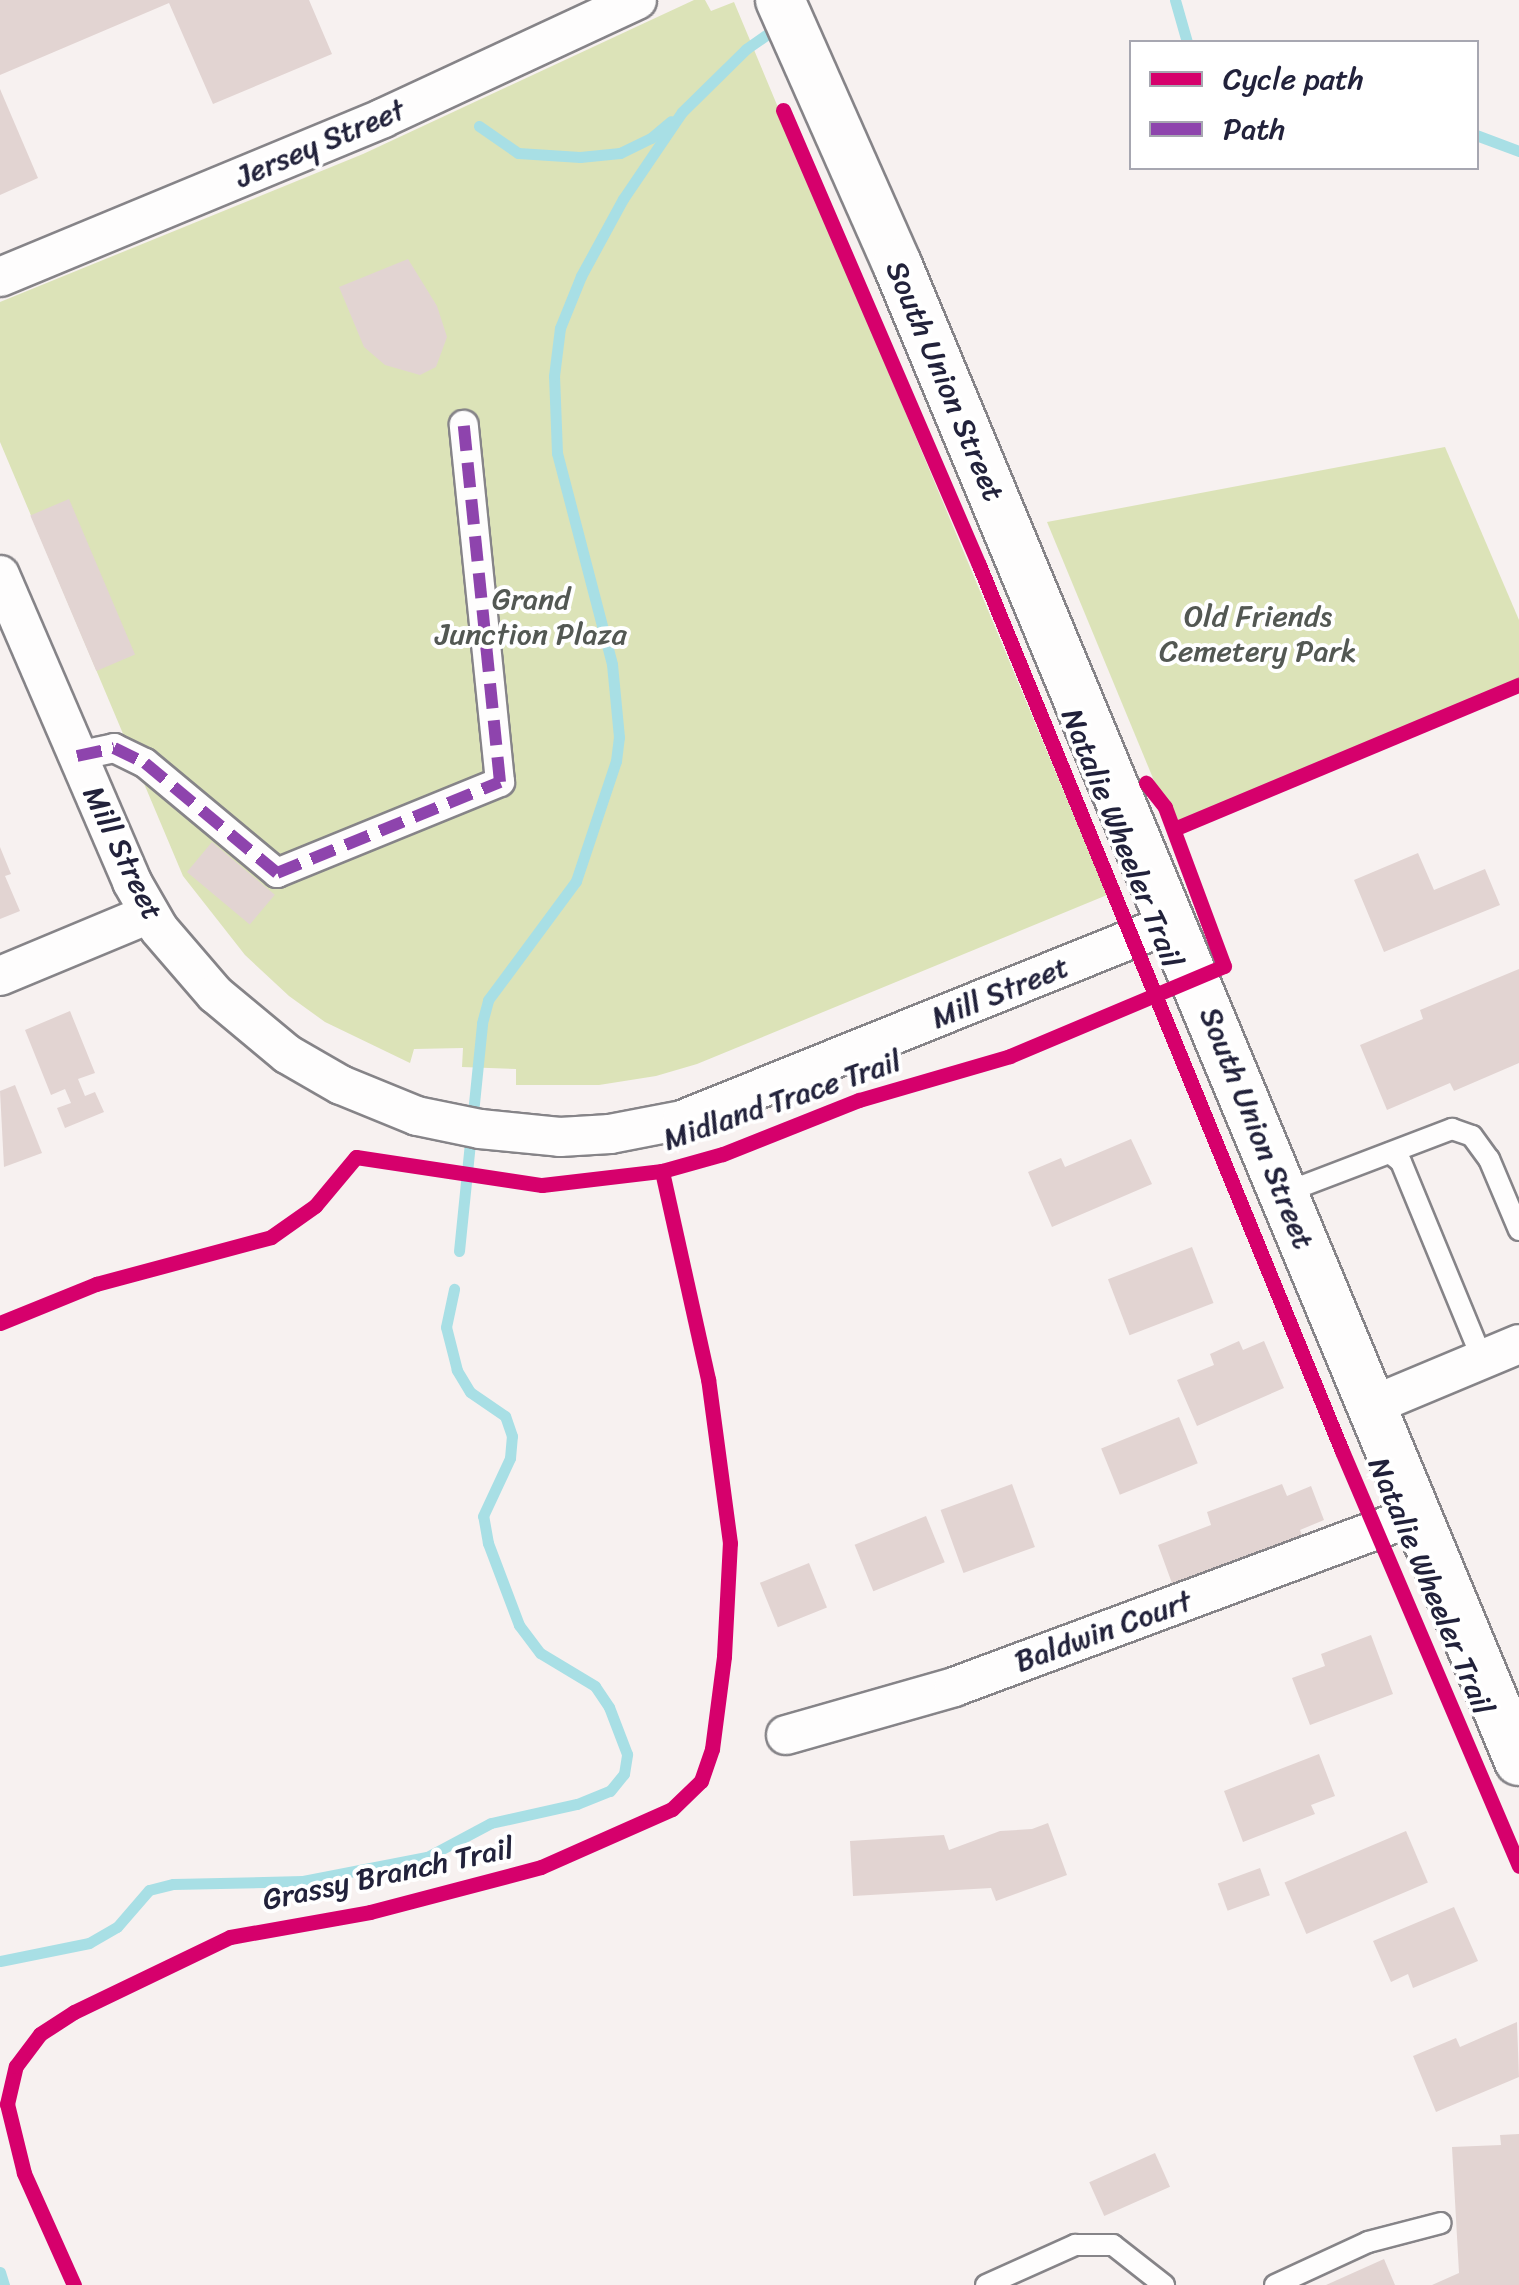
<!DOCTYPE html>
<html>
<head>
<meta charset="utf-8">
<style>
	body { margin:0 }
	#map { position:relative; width:1519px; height:2285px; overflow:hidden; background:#f7f1f0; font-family:Sriracha,sans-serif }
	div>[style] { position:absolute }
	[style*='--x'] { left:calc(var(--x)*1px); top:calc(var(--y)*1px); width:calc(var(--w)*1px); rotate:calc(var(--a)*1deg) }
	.green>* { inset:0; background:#dce3b8 }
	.stream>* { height:11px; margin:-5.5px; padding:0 5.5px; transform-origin:5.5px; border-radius:5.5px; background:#a8dfe5 }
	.building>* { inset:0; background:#e2d4d2; transform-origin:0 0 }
	.roads { filter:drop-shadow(2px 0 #868488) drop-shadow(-2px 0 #868488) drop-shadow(0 2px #868488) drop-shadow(0 -2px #868488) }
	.service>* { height:20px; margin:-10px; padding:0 10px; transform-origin:10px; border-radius:10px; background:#fefdfd }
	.pedestrian>* { height:28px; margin:-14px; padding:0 14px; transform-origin:14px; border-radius:14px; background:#fefdfd }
	.minor>* { height:38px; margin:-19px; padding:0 19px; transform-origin:19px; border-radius:19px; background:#fefdfd }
	.tertiary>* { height:48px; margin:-24px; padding:0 24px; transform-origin:24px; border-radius:24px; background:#fefdfd }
	.quiet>* { height:12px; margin-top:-6px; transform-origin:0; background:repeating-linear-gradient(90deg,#8e44ad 0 25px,transparent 0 37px) }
	.cycleway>* { height:15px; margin:-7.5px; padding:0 7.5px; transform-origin:7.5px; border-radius:7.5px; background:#d6006c }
	span { translate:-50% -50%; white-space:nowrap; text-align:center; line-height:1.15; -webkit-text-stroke:8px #fff; paint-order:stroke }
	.street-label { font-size:30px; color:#22223b }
	.park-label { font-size:30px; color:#535853 }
	.legend { position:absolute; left:1129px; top:40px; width:350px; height:130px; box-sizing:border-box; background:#fff; border:2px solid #a7a7b1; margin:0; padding:12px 18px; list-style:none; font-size:30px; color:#22223b }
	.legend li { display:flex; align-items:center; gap:20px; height:50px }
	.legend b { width:50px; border:2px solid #a7a7b1 }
</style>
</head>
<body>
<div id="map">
	<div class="green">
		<div style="clip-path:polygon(694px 0,705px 0,711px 11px,734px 2px,1107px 895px,697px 1064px,656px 1076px,599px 1085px,516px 1085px,516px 1069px,462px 1067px,463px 1048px,414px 1049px,410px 1063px,325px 1022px,289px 996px,245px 955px,183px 876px,0 442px,0 302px,363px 154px)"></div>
		<div style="clip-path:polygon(1445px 447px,1519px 620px,1519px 685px,1174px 829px,1047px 522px)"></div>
	</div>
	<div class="stream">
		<div style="--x:1175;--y:0;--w:44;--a:74.1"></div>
		<div style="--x:479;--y:126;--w:47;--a:34.7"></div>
		<div style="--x:518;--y:153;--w:62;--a:3.7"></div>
		<div style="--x:580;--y:157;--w:40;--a:-5.7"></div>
		<div style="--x:620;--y:153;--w:34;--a:-26"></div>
		<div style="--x:651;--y:138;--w:26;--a:-40"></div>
		<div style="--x:1476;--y:135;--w:46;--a:20.4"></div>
		<div style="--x:459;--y:1251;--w:229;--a:-84.2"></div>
		<div style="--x:482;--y:1023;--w:24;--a:-75"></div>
		<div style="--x:488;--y:1000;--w:148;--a:-53.5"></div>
		<div style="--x:576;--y:881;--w:126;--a:-71.6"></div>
		<div style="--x:616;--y:761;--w:24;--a:-83"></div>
		<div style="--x:619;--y:737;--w:73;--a:-95.5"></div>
		<div style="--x:612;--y:664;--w:218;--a:-104.6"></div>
		<div style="--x:557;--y:453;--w:77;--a:-92.2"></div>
		<div style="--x:554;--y:376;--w:48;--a:-82.9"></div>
		<div style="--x:560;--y:328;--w:56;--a:-68"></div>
		<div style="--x:581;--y:276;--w:88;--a:-61.4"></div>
		<div style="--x:623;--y:199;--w:105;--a:-55.9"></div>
		<div style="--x:682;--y:112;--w:90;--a:-44.5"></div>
		<div style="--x:746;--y:49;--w:40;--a:-34.9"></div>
		<div style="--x:0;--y:1961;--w:91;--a:-11.4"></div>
		<div style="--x:89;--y:1943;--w:32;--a:-30"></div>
		<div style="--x:117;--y:1927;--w:49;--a:-49.1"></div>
		<div style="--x:149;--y:1890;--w:25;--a:-14"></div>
		<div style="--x:173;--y:1884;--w:130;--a:-1.3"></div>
		<div style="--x:303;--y:1881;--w:126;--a:-11"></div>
		<div style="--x:427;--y:1857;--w:72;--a:-28"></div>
		<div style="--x:491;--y:1823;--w:88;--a:-12.5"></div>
		<div style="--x:577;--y:1804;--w:35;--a:-22"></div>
		<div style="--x:610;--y:1791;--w:22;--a:-51"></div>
		<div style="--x:624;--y:1774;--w:20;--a:-81"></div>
		<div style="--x:627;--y:1754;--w:50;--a:-111"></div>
		<div style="--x:609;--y:1707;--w:25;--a:-124"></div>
		<div style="--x:595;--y:1686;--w:64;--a:-149"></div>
		<div style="--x:540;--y:1653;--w:35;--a:-127"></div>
		<div style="--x:519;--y:1625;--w:88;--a:-110.7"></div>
		<div style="--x:488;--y:1543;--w:27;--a:-100"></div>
		<div style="--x:483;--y:1516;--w:64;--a:-65"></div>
		<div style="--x:510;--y:1458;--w:22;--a:-85"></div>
		<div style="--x:512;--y:1436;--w:21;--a:-109"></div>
		<div style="--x:505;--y:1416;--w:42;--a:-145.6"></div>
		<div style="--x:470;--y:1392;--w:26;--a:-121"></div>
		<div style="--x:457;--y:1370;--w:44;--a:-104.3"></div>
		<div style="--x:446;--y:1327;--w:39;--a:-78"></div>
		<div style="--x:0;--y:2272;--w:14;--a:73"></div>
	</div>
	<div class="building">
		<div style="clip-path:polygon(0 0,309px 0,332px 54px,213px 104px,169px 3px,0 75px)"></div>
		<div style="clip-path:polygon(0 89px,38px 178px,0 195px)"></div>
		<div style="clip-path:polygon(408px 259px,437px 306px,447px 337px,436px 367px,420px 375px,385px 365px,364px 347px,339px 287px)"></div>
		<div style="left:69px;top:499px;width:169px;height:42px;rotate:67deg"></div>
		<div style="left:212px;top:842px;width:82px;height:39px;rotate:40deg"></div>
		<div style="clip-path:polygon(0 847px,11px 874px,5px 876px,20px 911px,0 919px)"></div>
		<div style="clip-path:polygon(1418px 853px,1434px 890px,1485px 869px,1500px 905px,1384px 952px,1354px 880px)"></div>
		<div style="clip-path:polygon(1519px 969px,1519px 1063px,1454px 1091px,1450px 1083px,1387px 1110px,1360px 1045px,1423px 1019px,1420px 1010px)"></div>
		<div style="clip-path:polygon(70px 1011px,95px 1073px,78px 1079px,85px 1096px,95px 1092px,104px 1112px,65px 1128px,57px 1108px,71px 1103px,65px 1089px,51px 1095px,25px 1030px)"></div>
		<div style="clip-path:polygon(15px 1085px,42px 1153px,4px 1167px,0 1091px)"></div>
		<div style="clip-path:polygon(1131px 1139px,1152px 1184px,1052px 1227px,1028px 1172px,1061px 1158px,1065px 1167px)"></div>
		<div style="left:1192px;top:1247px;width:60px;height:90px;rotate:69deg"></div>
		<div style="clip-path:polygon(1239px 1341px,1243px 1350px,1264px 1341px,1284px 1388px,1197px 1426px,1177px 1380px,1214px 1365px,1210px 1354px)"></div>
		<div style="left:1179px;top:1417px;width:50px;height:84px;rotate:68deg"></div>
		<div style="left:1012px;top:1484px;width:67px;height:76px;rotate:70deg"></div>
		<div style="clip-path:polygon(1282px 1484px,1287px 1496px,1311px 1486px,1324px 1520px,1300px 1530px,1305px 1544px,1173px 1586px,1158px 1545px,1211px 1525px,1207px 1512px)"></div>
		<div style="left:926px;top:1516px;width:50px;height:77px;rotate:68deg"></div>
		<div style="left:809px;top:1563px;width:48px;height:53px;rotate:68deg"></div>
		<div style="clip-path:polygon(1371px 1635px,1393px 1694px,1310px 1725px,1292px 1678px,1325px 1666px,1321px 1654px)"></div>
		<div style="clip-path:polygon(1319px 1754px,1335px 1796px,1311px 1805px,1315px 1814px,1243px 1842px,1224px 1791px)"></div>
		<div style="clip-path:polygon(1048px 1823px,1067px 1875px,996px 1901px,991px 1888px,853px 1896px,850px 1841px,944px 1835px,949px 1850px,1000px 1831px,1032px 1829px)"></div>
		<div style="left:1406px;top:1831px;width:56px;height:132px;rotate:67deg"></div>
		<div style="left:1260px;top:1868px;width:29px;height:45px;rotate:70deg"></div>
		<div style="clip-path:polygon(1454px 1907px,1478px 1961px,1413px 1988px,1408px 1974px,1391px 1982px,1373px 1941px)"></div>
		<div style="clip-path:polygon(1517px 2022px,1519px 2077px,1436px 2112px,1413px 2056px,1456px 2038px,1460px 2047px)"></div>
		<div style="clip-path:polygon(1519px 2134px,1519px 2285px,1432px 2285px,1459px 2273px,1452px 2147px,1501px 2145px,1500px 2135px)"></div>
		<div style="left:1155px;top:2153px;width:37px;height:72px;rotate:66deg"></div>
		<div style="clip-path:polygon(1384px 2259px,1395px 2285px,1326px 2285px)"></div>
	</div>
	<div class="roads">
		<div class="service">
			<div style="--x:1390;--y:1153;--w:14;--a:39"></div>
			<div style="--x:1401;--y:1162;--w:213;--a:67.6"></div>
			<div style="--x:1284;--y:1193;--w:180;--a:-20.9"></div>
			<div style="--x:1452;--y:1129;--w:21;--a:19"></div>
			<div style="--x:1472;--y:1136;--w:29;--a:54"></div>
			<div style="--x:1489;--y:1159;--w:77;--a:67.1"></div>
			<div style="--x:986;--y:2285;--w:98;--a:-24.2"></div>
			<div style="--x:1075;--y:2245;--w:38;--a:0"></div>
			<div style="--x:1113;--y:2245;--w:65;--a:38.1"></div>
			<div style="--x:1275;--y:2285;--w:102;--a:-24.8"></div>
			<div style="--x:1368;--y:2242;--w:75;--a:-14.6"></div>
		</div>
		<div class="pedestrian">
			<div style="--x:77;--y:756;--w:38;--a:-12"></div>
			<div style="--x:114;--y:748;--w:34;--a:26"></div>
			<div style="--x:145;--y:763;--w:172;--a:39.8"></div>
			<div style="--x:277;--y:873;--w:241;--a:-22.2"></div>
			<div style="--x:500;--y:782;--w:359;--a:-95.8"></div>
		</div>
		<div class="minor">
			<div style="--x:0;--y:277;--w:415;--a:-22.5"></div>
			<div style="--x:383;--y:118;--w:280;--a:-24.9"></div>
			<div style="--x:0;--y:575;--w:334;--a:66.7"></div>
			<div style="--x:132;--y:882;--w:54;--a:60.1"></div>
			<div style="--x:159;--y:929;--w:86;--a:49.3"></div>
			<div style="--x:215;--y:994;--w:94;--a:39.8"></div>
			<div style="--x:287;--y:1054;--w:62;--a:29.9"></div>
			<div style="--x:341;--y:1085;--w:82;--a:22.2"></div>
			<div style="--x:417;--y:1116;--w:64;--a:11.7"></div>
			<div style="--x:480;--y:1129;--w:80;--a:5.7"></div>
			<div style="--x:560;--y:1137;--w:50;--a:-3.4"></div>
			<div style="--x:610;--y:1134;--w:73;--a:-11"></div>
			<div style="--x:682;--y:1120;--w:527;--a:-21.94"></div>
			<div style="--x:0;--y:976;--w:161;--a:-22.6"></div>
			<div style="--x:1371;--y:1406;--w:160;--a:-22.7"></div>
			<div style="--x:786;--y:1735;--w:175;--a:-15.9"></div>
			<div style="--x:954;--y:1687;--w:494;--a:-20.4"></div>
		</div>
		<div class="tertiary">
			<div style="--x:780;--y:0;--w:289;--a:66.1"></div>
			<div style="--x:897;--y:264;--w:1621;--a:67.44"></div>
		</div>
	</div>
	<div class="quiet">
		<div style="--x:77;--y:756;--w:38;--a:-12"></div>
		<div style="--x:114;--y:748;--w:34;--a:26"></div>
		<div style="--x:145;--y:763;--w:172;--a:39.8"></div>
		<div style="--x:277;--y:873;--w:241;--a:-22.2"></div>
		<div style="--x:500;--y:782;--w:359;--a:-95.8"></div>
	</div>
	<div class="cycleway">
		<div style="--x:783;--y:110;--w:495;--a:66.7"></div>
		<div style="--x:979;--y:565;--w:957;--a:67.72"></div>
		<div style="--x:1342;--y:1451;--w:451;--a:66.9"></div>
		<div style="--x:1174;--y:829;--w:374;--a:-22.7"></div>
		<div style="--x:0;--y:1323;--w:104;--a:-22.1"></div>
		<div style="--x:96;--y:1284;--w:181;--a:-15"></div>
		<div style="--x:271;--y:1237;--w:54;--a:-35.2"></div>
		<div style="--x:315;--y:1206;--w:64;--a:-50.1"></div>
		<div style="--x:356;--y:1157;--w:188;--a:8.6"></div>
		<div style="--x:542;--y:1185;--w:121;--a:-6.7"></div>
		<div style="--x:662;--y:1171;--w:63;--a:-15.6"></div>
		<div style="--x:723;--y:1154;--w:146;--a:-21.7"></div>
		<div style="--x:859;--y:1100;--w:157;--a:-16.2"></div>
		<div style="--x:1010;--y:1056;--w:232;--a:-22.8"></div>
		<div style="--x:1224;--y:966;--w:170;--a:-110.4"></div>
		<div style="--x:1165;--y:807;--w:31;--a:-128"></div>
		<div style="--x:74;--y:2285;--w:123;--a:-114.1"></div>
		<div style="--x:24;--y:2173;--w:71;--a:-103.8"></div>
		<div style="--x:7;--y:2104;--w:39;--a:-77"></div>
		<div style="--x:16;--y:2066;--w:40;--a:-53"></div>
		<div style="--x:40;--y:2034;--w:40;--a:-32.9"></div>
		<div style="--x:74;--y:2012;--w:173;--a:-25.7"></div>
		<div style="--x:230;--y:1937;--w:142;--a:-10.1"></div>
		<div style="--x:370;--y:1912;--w:177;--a:-14.7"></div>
		<div style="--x:541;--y:1867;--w:143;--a:-23.9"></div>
		<div style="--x:672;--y:1809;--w:40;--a:-44"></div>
		<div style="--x:701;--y:1781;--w:34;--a:-71"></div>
		<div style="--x:712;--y:1749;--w:94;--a:-82.6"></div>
		<div style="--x:724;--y:1656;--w:113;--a:-87"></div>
		<div style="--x:730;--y:1543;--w:165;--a:-97.6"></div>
		<div style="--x:708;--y:1379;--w:213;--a:-102.5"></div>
	</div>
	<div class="street-label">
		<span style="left:320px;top:143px;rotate:-23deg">Jersey Street</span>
		<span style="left:945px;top:381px;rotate:67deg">South Union Street</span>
		<span style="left:1122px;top:838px;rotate:68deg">Natalie Wheeler Trail</span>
		<span style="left:123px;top:853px;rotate:64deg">Mill Street</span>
		<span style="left:1000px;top:992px;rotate:-22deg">Mill Street</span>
		<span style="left:782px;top:1100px;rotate:-19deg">Midland Trace Trail</span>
		<span style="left:1257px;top:1128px;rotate:68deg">South Union Street</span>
		<span style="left:1431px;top:1586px;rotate:67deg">Natalie Wheeler Trail</span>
		<span style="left:1103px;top:1631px;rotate:-20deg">Baldwin Court</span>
		<span style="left:388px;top:1874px;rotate:-12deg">Grassy Branch Trail</span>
	</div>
	<div class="park-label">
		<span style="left:531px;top:616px">Grand<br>Junction Plaza</span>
		<span style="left:1258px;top:633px">Old Friends<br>Cemetery Park</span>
	</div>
	<ul class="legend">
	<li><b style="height:12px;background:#d6006c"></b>Cycle path</li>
	<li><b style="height:12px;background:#8e44ad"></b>Path</li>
	</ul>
</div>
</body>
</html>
